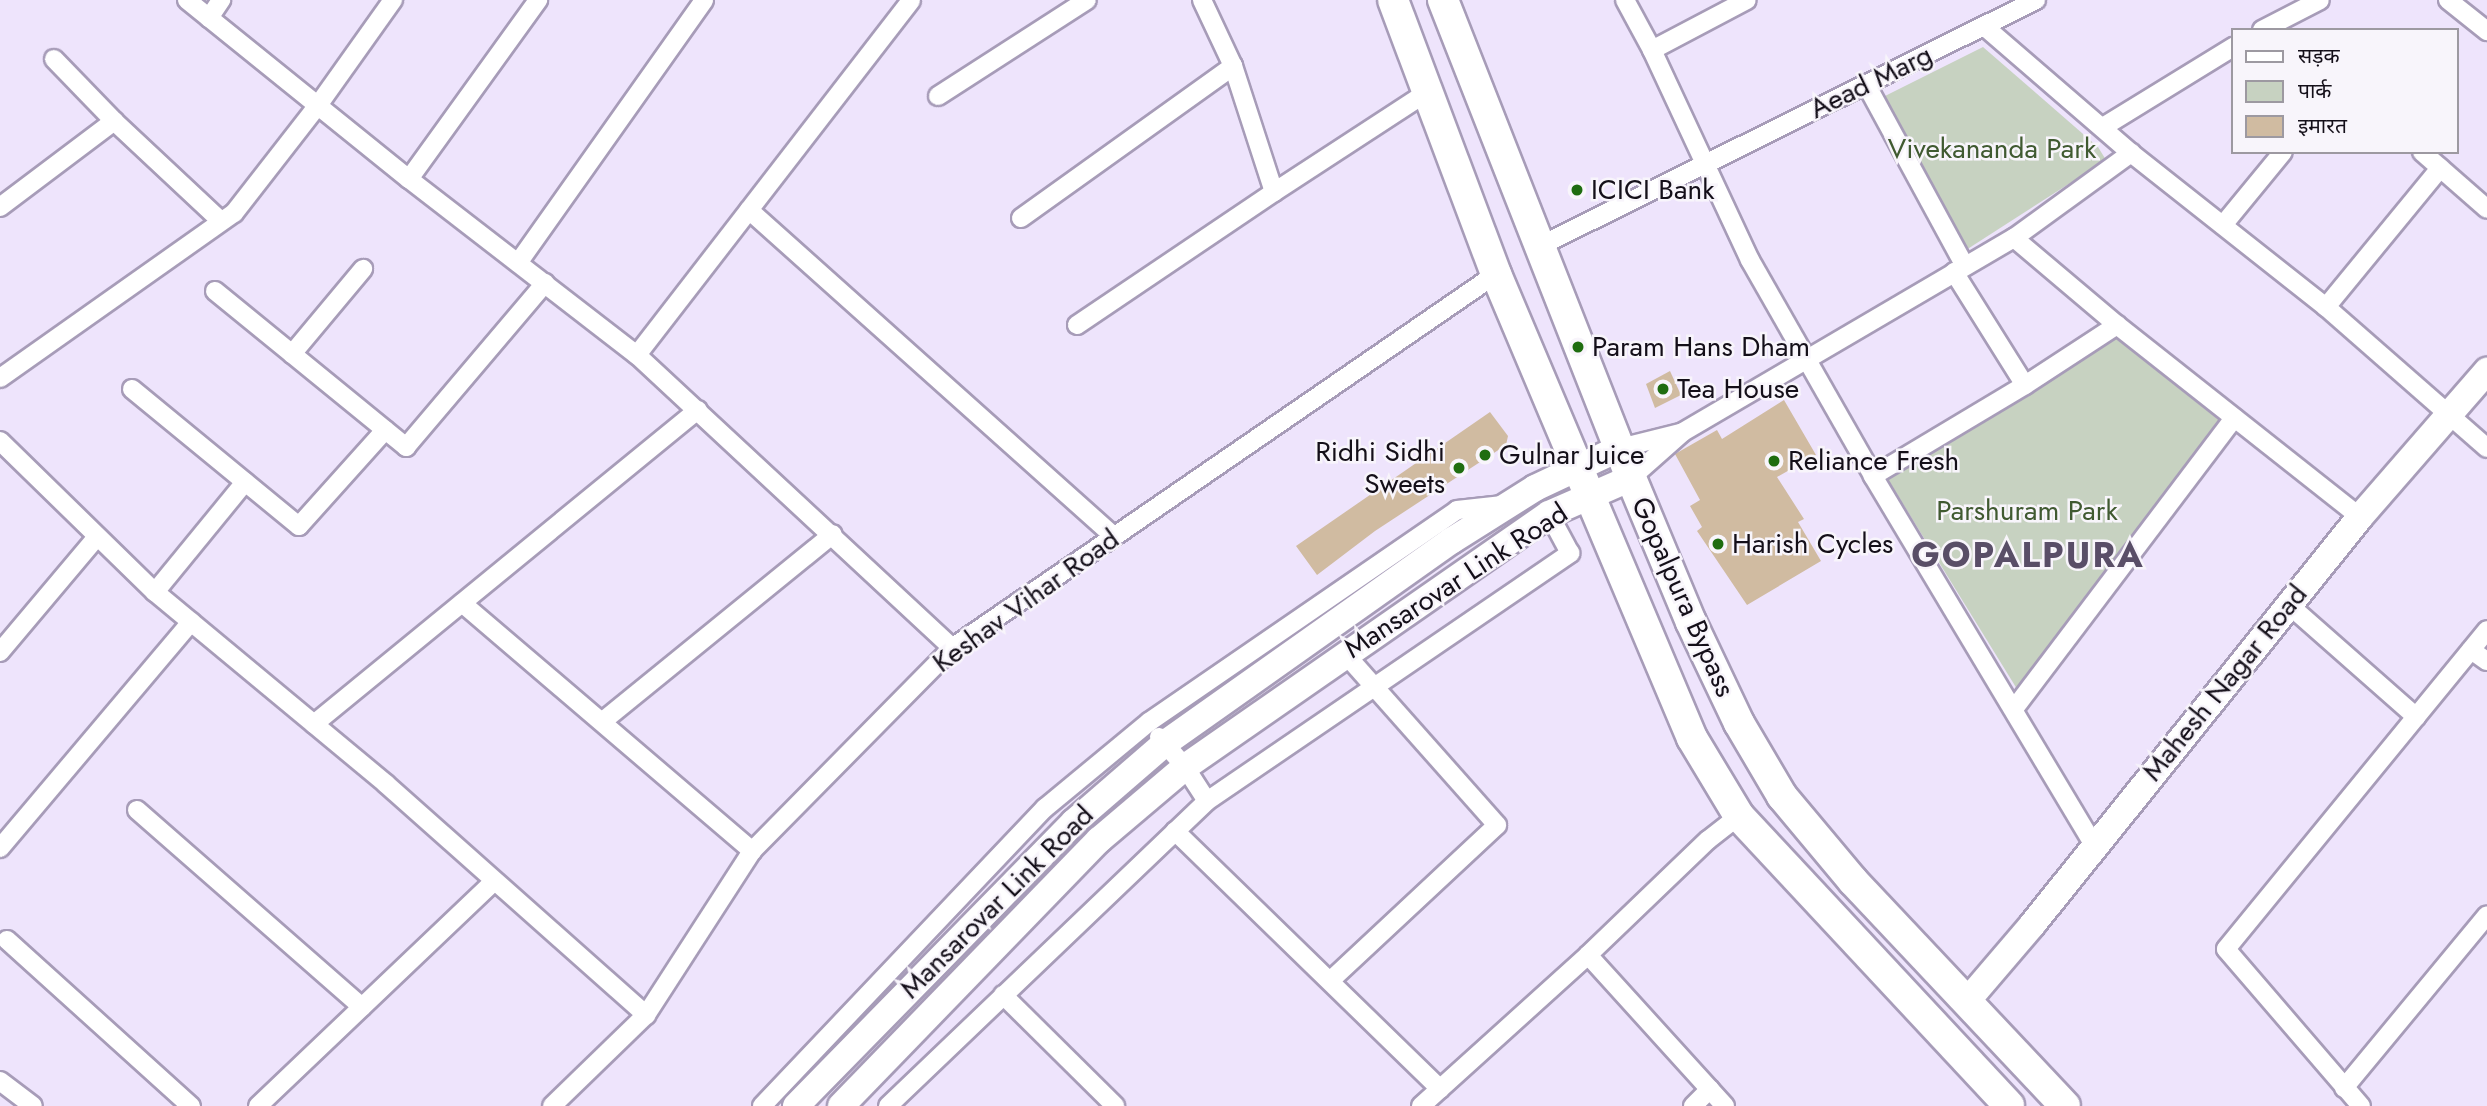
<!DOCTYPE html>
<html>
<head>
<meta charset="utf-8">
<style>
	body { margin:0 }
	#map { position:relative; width:2487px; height:1106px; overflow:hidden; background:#eee4fc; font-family:Jost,"Noto Sans Devanagari",sans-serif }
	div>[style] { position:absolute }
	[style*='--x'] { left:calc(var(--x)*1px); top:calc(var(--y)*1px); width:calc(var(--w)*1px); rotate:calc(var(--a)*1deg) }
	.green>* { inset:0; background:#c7d2c1 }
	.building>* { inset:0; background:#d0bba1 }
	.roads { filter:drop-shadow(2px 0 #a79cb8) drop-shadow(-2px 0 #a79cb8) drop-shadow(0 2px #a79cb8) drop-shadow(0 -2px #a79cb8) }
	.street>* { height:18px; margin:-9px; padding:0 9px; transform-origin:9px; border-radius:9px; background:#fff }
	.secondary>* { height:26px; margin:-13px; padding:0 13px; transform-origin:13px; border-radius:13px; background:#fff }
	.primary>* { height:30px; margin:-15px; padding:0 15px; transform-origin:15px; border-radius:15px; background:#fff }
	.dots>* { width:19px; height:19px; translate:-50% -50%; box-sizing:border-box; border:4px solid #f8f5fb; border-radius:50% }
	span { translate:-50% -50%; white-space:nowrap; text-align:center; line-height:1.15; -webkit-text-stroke:5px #f8f5fb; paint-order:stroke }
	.street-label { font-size:28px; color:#140f19 }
	.park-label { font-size:28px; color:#405a31 }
	.poi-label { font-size:28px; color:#140f19 }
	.left { translate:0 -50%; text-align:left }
	.right { translate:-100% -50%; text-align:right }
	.district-label { font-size:35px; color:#594e67; font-weight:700; letter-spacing:2px }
	.legend { position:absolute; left:2231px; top:28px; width:228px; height:126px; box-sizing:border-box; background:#f8f5fb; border:2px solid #9d99a1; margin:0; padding:9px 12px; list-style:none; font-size:21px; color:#140f19 }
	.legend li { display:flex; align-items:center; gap:14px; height:35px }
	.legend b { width:35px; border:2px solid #9d99a1 }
</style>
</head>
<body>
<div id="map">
	<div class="green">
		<div style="clip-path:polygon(1983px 47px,2098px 147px,2106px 160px,1966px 250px,1885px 96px)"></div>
		<div style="clip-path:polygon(2115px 337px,2224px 424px,2017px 689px,1887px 478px)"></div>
	</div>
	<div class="building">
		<div style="clip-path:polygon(1670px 371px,1681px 395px,1655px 408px,1646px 384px)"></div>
		<div style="clip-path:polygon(1784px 400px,1816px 455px,1777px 477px,1804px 519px,1798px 522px,1821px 561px,1747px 605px,1697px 531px,1702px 527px,1690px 506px,1700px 500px,1675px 454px,1717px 430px,1722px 439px)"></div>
		<div style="clip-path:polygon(1490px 412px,1508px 436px,1506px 445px,1375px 531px,1317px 575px,1296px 546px)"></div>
	</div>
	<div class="roads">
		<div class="street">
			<div style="--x:187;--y:0;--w:285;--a:38.9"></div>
			<div style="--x:409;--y:179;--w:288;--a:37.7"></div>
			<div style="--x:637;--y:355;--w:448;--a:-52.3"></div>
			<div style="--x:1625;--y:0;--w:57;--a:61.6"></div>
			<div style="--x:1652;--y:50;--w:232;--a:65"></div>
			<div style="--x:1750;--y:260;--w:249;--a:60.3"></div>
			<div style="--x:1873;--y:476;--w:432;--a:59.1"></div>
			<div style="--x:2448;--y:0;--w:50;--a:38.5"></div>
			<div style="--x:209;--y:18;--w:22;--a:-56"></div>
			<div style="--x:1985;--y:27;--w:193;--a:40.8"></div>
			<div style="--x:2131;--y:153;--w:248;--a:38.3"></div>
			<div style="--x:2326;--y:307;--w:214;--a:41.2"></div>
			<div style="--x:2262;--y:30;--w:65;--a:-27.3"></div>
			<div style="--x:1652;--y:50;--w:107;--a:-27.8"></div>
			<div style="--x:54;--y:59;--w:86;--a:45.9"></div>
			<div style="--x:114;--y:121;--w:146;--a:43.1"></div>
			<div style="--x:1866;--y:84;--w:207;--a:61.5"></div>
			<div style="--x:938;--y:96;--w:177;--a:-32.8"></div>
			<div style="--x:2103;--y:127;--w:153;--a:-31.6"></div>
			<div style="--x:2422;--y:152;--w:86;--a:41.2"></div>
			<div style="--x:409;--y:179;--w:221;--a:-54.2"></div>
			<div style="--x:1274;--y:192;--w:181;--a:-33.1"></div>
			<div style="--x:0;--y:207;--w:143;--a:-37"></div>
			<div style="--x:749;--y:210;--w:489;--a:41.8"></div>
			<div style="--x:1021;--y:218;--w:261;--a:-35.6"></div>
			<div style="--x:1233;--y:66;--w:73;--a:-115.2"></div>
			<div style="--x:2223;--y:225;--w:94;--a:-50.6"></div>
			<div style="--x:2014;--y:238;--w:135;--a:40.2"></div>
			<div style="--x:2117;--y:325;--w:310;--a:38.3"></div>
			<div style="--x:1538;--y:247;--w:556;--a:-26.38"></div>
			<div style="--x:518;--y:263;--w:322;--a:-54.7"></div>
			<div style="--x:1954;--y:272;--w:133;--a:57.9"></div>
			<div style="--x:215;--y:291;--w:247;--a:39.2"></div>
			<div style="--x:406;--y:447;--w:215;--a:-49.7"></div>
			<div style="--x:2326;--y:307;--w:180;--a:-50.6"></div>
			<div style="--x:1077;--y:325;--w:238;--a:-34"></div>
			<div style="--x:1274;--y:192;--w:133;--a:-108"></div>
			<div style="--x:292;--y:354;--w:111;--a:-50.1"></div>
			<div style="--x:637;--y:355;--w:430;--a:42.9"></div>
			<div style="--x:0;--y:378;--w:286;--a:-35.2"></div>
			<div style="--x:234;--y:213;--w:138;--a:-52.1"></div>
			<div style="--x:319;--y:104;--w:128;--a:-54.6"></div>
			<div style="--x:132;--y:389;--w:216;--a:39.4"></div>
			<div style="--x:299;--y:526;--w:129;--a:-48.1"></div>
			<div style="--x:0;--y:441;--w:216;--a:44.3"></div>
			<div style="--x:155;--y:592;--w:300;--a:39.7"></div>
			<div style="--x:386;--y:784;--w:348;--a:41.6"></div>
			<div style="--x:1620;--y:448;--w:62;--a:-14"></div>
			<div style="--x:1873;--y:476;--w:177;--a:-30.9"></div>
			<div style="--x:2025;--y:385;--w:110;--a:-33.1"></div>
			<div style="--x:1631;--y:478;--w:69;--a:-41.5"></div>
			<div style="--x:1683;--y:432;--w:384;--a:-30.4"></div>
			<div style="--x:2014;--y:238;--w:145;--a:-36"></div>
			<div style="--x:155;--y:592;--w:142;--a:-50.7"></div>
			<div style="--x:462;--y:603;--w:382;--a:40.5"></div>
			<div style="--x:2288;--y:604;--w:171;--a:41.4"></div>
			<div style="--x:2471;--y:650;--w:19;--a:35"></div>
			<div style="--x:0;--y:652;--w:149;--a:-49.9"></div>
			<div style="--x:2014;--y:709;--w:365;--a:-52.9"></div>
			<div style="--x:603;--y:721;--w:296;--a:-39.1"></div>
			<div style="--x:314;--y:724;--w:496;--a:-39.3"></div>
			<div style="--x:1159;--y:737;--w:40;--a:49"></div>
			<div style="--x:1185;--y:767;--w:40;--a:57.1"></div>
			<div style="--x:137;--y:810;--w:299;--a:41.2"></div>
			<div style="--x:1175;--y:831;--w:370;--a:44.2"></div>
			<div style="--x:0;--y:848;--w:296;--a:-49.8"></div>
			<div style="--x:7;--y:940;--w:248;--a:42.1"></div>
			<div style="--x:1588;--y:955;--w:204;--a:47.8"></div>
			<div style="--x:1331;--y:980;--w:227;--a:-43"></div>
			<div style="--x:1497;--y:825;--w:229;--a:-131.6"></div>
			<div style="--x:1003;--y:995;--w:158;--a:44.7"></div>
			<div style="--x:0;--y:1081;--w:41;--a:37.1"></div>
			<div style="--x:2344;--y:1088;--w:224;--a:-50.4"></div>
			<div style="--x:258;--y:1106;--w:326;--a:-43.6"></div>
			<div style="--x:552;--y:1106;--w:131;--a:-44.1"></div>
			<div style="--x:646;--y:1015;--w:195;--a:-57.1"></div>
			<div style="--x:752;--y:851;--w:285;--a:-45.4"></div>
			<div style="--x:952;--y:648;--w:660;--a:-34.51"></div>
			<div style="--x:762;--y:1106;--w:411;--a:-46.5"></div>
			<div style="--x:1045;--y:808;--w:135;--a:-39.6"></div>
			<div style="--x:1149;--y:722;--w:374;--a:-34.5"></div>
			<div style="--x:1457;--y:510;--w:46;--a:-6.2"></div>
			<div style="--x:888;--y:1106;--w:441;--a:-43.7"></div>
			<div style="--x:1207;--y:801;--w:440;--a:-34.3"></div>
			<div style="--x:1570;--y:553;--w:44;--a:-118.3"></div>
			<div style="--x:1421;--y:1106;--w:225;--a:-42.1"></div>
			<div style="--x:1588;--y:955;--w:166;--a:-43.8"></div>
			<div style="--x:1708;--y:840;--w:39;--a:-38"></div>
			<div style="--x:1693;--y:1106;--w:24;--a:-45"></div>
			<div style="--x:2361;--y:1106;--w:207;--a:-130.7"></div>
			<div style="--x:2226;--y:949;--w:412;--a:-50.7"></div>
		</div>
		<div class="secondary">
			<div style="--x:1968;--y:1000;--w:99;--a:-49.5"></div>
			<div style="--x:2032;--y:925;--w:523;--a:-51.2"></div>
			<div style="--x:2360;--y:517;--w:194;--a:-49"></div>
			<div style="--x:796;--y:1106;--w:397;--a:-45.6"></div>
			<div style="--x:1074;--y:822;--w:119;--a:-40.9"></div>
			<div style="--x:1164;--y:744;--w:352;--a:-35.3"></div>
			<div style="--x:1451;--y:541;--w:99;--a:-32.2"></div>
			<div style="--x:1535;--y:488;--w:94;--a:-25.2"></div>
			<div style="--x:841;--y:1106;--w:371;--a:-45.9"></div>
			<div style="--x:1099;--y:840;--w:113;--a:-40.3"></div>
			<div style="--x:1185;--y:767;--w:443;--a:-34.8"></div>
			<div style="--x:1549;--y:514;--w:90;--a:-23.7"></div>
		</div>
		<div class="primary">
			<div style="--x:1393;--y:0;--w:293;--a:69.4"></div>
			<div style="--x:1496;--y:274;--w:504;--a:67.1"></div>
			<div style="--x:1692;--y:738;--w:91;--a:58.9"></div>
			<div style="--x:1739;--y:816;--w:396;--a:47"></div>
			<div style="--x:1443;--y:0;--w:514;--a:68.53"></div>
			<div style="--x:1631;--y:478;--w:156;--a:67.4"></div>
			<div style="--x:1691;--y:622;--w:112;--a:64.6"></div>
			<div style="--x:1739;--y:723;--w:85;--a:59.5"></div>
			<div style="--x:1782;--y:796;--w:111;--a:50.1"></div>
			<div style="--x:1853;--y:881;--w:309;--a:46.7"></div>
		</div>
	</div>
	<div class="dots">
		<div style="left:1577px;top:190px;background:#1f6d10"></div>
		<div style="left:1578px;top:347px;background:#1f6d10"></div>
		<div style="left:1663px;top:389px;background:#1f6d10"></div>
		<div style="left:1485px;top:455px;background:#1f6d10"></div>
		<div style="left:1774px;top:461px;background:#1f6d10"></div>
		<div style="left:1459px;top:468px;background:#1f6d10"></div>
		<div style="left:1718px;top:544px;background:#1f6d10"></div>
	</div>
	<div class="street-label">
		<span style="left:1871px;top:82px;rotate:-26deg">Aead Marg</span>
		<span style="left:1456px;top:581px;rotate:-33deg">Mansarovar Link Road</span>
		<span style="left:1683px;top:597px;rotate:66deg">Gopalpura Bypass</span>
		<span style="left:1026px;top:601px;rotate:-36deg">Keshav Vihar Road</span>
		<span style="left:2225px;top:683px;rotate:-51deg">Mahesh Nagar Road</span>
		<span style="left:997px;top:902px;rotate:-45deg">Mansarovar Link Road</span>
	</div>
	<div class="park-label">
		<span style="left:1992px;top:149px">Vivekananda Park</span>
		<span style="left:2027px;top:511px">Parshuram Park</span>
	</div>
	<div class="poi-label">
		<span class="left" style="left:1591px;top:190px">ICICI Bank</span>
		<span class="left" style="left:1592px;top:347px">Param Hans Dham</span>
		<span class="left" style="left:1677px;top:389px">Tea House</span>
		<span class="right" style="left:1445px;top:468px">Ridhi Sidhi<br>Sweets</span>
		<span class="left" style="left:1499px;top:455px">Gulnar Juice</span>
		<span class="left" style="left:1788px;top:461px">Reliance Fresh</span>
		<span class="left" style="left:1732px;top:544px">Harish Cycles</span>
	</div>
	<div class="district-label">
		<span style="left:2028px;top:555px">GOPALPURA</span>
	</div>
	<ul class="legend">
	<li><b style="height:9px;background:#fff"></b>सड़क</li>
	<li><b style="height:19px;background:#c7d2c1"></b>पार्क</li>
	<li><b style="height:19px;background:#d0bba1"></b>इमारत</li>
	</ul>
</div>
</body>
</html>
